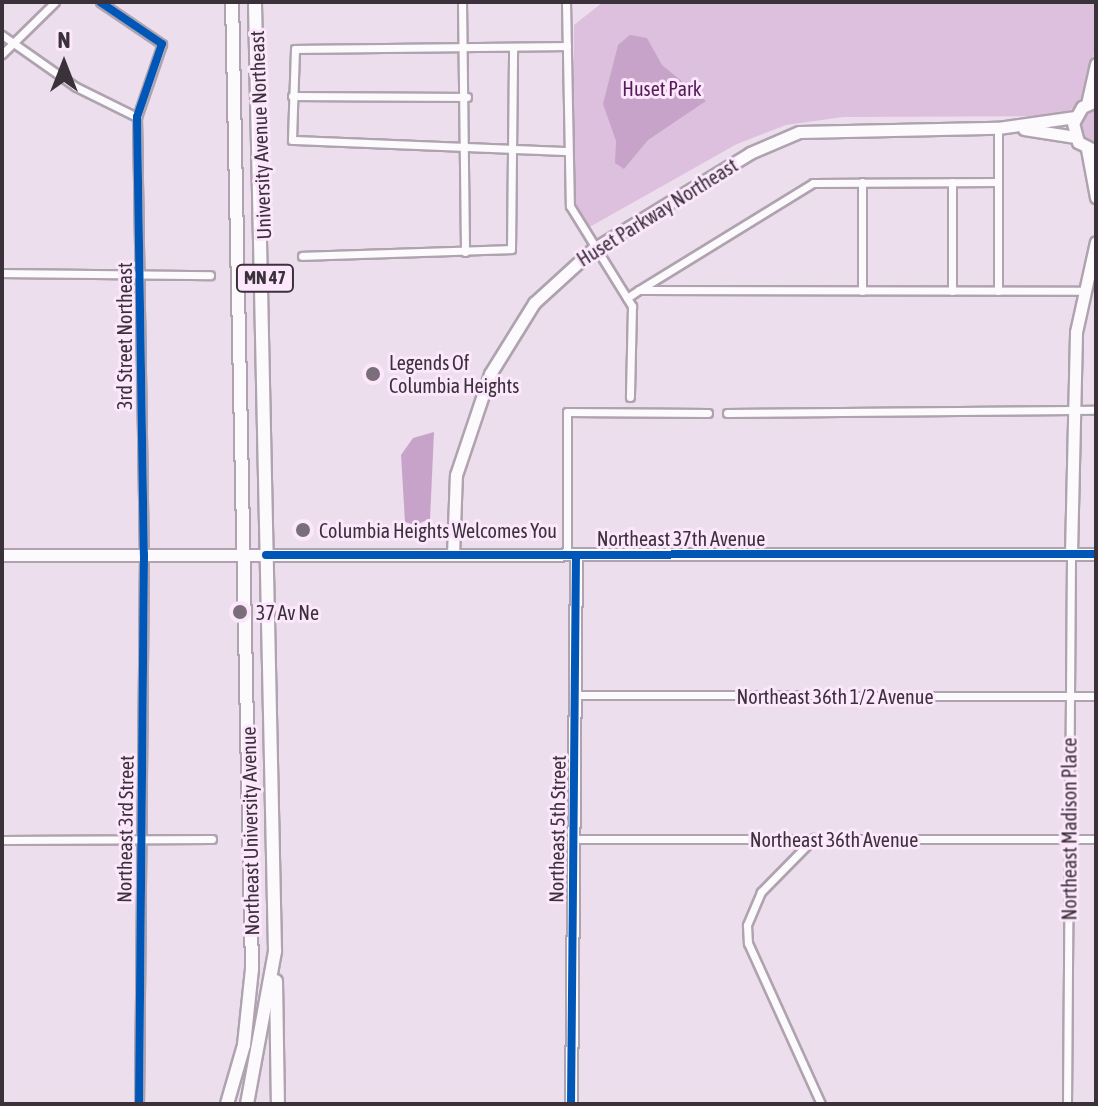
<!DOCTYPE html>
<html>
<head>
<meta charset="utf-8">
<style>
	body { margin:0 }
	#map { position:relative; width:1098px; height:1106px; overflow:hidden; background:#ecdeec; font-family:"Asap Condensed",sans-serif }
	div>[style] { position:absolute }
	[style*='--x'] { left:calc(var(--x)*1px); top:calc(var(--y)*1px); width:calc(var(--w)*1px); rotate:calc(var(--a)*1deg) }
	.green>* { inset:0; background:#ddc0de }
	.water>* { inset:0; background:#c8a3c9 }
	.roads { filter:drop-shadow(2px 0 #aea3ae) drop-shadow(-2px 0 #aea3ae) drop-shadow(0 2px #aea3ae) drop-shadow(0 -2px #aea3ae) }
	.street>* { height:7px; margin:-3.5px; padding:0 3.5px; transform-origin:3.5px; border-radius:3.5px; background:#fcfafc }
	.secondary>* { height:11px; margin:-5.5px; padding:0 5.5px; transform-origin:5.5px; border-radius:5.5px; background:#fcfafc }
	.primary>* { height:12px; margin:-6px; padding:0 6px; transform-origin:6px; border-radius:6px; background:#fcfafc }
	.cycleway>* { height:8px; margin:-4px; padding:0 4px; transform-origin:4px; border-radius:4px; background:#0057b8 }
	.dots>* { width:22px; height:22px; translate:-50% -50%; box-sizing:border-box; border:4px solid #fce7fc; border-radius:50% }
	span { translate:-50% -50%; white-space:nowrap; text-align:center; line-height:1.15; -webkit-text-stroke:6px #fce7fc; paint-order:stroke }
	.shield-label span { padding:2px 6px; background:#fce7fc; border:2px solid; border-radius:6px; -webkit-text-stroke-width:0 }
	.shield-label { font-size:18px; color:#3b313b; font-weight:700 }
	.park-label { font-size:20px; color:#551c58 }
	.street-label { font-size:20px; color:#3b313b }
	.poi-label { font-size:20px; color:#3b313b }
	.left { translate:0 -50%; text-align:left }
	.frame { position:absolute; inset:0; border:4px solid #3b313b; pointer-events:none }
	.north { position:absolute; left:24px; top:24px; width:80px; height:80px; -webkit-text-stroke:6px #fce7fc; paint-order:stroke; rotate:0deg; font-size:22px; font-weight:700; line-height:32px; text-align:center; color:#3b313b }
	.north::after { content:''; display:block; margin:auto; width:28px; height:36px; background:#3b313b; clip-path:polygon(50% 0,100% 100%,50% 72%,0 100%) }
</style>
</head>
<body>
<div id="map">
	<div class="green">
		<div style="clip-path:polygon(603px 2px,1096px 2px,1096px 42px,1084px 102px,1059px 116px,843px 117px,786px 125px,737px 144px,586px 229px,572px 193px,574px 25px)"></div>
		<div style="clip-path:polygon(1096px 107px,1096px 147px,1080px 137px,1078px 123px)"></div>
	</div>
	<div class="water">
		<div style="clip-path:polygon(630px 35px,647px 38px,662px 65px,706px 101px,648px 140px,624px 169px,615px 163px,616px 141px,603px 104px,618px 45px)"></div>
		<div style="clip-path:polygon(434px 432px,430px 519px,415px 525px,405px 522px,401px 455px,413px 438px)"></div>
	</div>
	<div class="roads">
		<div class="street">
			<div style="--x:100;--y:2;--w:75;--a:34.1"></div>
			<div style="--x:162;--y:44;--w:77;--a:108.9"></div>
			<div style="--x:137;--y:117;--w:438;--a:89.1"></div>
			<div style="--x:144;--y:555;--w:549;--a:90.52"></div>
			<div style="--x:462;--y:2;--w:250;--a:89.3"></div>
			<div style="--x:566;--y:2;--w:204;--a:88.9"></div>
			<div style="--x:570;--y:206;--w:118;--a:58.2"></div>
			<div style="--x:632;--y:306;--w:91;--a:91.3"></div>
			<div style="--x:2;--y:35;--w:90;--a:35.1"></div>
			<div style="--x:76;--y:87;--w:68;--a:26.2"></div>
			<div style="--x:567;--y:46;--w:272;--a:179.4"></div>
			<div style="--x:295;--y:49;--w:91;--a:91.9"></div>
			<div style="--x:292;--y:140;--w:275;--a:2.3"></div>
			<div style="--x:2;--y:54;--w:74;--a:-44.5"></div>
			<div style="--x:292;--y:96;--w:175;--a:0.3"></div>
			<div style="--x:998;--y:128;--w:163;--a:90"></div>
			<div style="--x:862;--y:182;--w:109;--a:90"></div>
			<div style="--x:952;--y:182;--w:109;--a:90"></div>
			<div style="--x:302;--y:256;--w:209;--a:-1.9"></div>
			<div style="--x:511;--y:249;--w:202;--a:-89.4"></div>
			<div style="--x:2;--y:273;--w:208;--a:0.6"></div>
			<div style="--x:639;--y:290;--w:204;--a:-31.6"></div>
			<div style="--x:813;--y:183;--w:185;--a:-0.3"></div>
			<div style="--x:627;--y:298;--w:14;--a:-34"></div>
			<div style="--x:639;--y:290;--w:447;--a:0.1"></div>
			<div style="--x:727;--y:413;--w:369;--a:-0.5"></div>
			<div style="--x:567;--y:554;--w:142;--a:-90"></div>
			<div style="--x:567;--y:412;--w:141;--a:0.4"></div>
			<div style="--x:574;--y:695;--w:522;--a:0.11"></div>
			<div style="--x:814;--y:838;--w:76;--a:134.5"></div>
			<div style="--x:761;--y:892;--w:36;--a:113"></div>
			<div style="--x:747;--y:925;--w:18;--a:87"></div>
			<div style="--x:748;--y:943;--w:177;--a:65.6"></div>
			<div style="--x:573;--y:839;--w:523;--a:0"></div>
			<div style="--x:2;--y:840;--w:210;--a:-0.3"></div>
			<div style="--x:1067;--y:1104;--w:550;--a:-89.58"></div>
		</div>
		<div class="secondary">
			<div style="--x:1096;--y:101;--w:15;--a:157"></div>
			<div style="--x:1082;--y:107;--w:18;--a:119"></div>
			<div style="--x:1073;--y:123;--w:20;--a:75"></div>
			<div style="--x:1078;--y:142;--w:20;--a:27"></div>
			<div style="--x:1087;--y:104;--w:41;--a:-77.3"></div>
			<div style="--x:1024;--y:129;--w:52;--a:8.9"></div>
			<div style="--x:1087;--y:149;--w:49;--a:79.4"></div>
			<div style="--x:1071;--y:554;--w:222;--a:-88.7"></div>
			<div style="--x:1076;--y:332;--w:92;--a:-77.5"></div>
			<div style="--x:2;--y:555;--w:1094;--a:-0.05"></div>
			<div style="--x:453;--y:555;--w:80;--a:-87.9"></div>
			<div style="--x:456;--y:475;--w:107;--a:-71.4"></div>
			<div style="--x:490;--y:374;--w:84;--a:-58.2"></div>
			<div style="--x:534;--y:303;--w:79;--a:-42.4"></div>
			<div style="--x:592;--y:250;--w:185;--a:-31.5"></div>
			<div style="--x:750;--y:153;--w:53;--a:-23.2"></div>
			<div style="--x:799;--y:132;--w:199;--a:-1.2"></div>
			<div style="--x:998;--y:128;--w:78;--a:-8.1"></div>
			<div style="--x:571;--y:1104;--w:549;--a:-89.48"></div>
		</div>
		<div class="primary">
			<div style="--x:276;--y:981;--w:123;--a:89.1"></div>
			<div style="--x:227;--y:1104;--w:61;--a:-73.9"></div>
			<div style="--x:244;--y:1045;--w:76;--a:-84"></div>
			<div style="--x:252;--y:969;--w:967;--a:-91.18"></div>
			<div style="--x:247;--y:1104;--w:156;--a:-79.6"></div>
			<div style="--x:275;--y:951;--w:949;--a:-91.21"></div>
		</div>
	</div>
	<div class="cycleway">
		<div style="--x:100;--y:2;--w:75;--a:34.1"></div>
		<div style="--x:162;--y:44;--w:77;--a:108.9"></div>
		<div style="--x:137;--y:117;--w:438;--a:89.1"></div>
		<div style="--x:144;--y:555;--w:549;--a:90.52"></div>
		<div style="--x:266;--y:555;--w:830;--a:-0.07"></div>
		<div style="--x:571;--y:1104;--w:549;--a:-89.48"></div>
	</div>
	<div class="dots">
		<div style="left:373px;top:374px;background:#796e79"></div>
		<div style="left:303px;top:530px;background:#796e79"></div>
		<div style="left:240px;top:612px;background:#796e79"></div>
	</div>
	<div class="shield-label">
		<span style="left:265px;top:278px">MN 47</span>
	</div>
	<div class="park-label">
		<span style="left:662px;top:88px">Huset Park</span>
	</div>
	<div class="street-label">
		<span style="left:260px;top:135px;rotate:-92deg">University Avenue Northeast</span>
		<span style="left:657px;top:212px;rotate:-32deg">Huset Parkway Northeast</span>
		<span style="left:124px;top:336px;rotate:-90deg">3rd Street Northeast</span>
		<span style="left:681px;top:538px">Northeast 37th Avenue</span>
		<span style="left:835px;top:696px">Northeast 36th 1/2 Avenue</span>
		<span style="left:125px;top:829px;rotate:-89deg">Northeast 3rd Street</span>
		<span style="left:557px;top:829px;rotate:-89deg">Northeast 5th Street</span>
		<span style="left:1069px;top:829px;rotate:-90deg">Northeast Madison Place</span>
		<span style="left:250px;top:831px;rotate:-91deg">Northeast University Avenue</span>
		<span style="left:834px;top:839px">Northeast 36th Avenue</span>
	</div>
	<div class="poi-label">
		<span class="left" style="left:389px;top:374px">Legends Of<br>Columbia Heights</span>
		<span class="left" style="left:319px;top:530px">Columbia Heights Welcomes You</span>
		<span class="left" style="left:256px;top:612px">37 Av Ne</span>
	</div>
	<div class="frame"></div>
	<div class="north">N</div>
</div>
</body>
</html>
